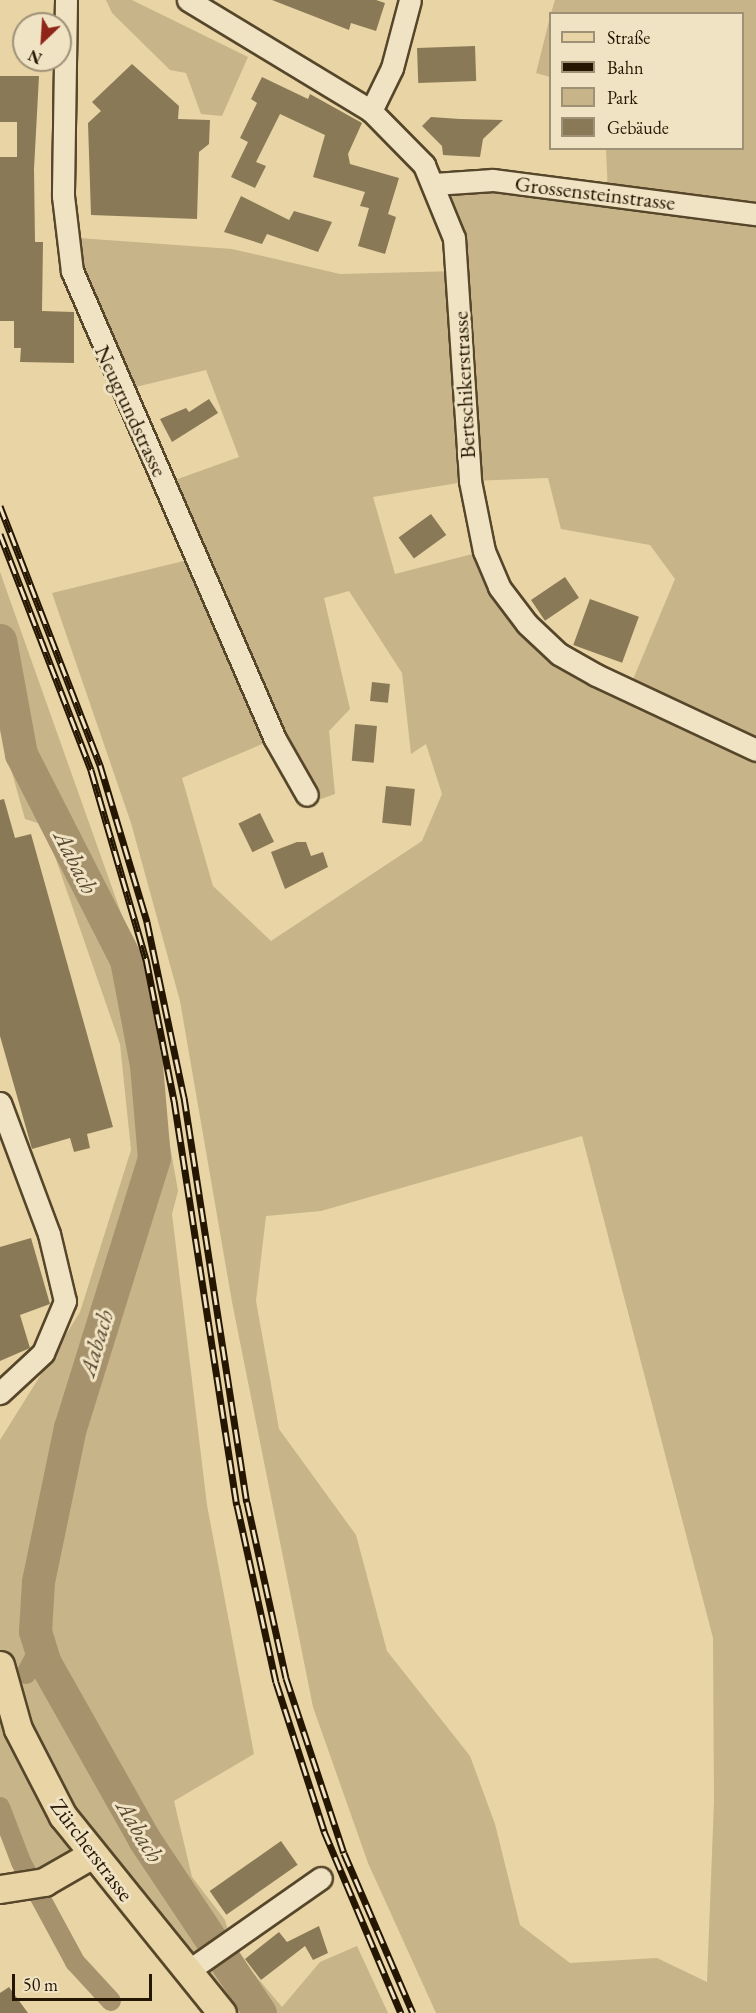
<!DOCTYPE html>
<html>
<head>
<meta charset="utf-8">
<style>
	body { margin:0 }
	#map { position:relative; width:756px; height:2013px; overflow:hidden; background:#e8d4a4; font-family:"EB Garamond",serif }
	div>[style] { position:absolute }
	[style*='--x'] { left:calc(var(--x)*1px); top:calc(var(--y)*1px); width:calc(var(--w)*1px); rotate:calc(var(--a)*1deg) }
	.green>* { inset:0; background:#c7b488 }
	.canal>* { height:20px; margin:-10px; padding:0 10px; transform-origin:10px; border-radius:10px; background:#a6936d }
	.river>* { height:33px; margin:-16.5px; padding:0 16.5px; transform-origin:16.5px; border-radius:16.5px; background:#a6936d }
	.building>* { inset:0; background:#8a7956; transform-origin:0 0 }
	.roads { filter:drop-shadow(2px 0 #56462a) drop-shadow(-2px 0 #56462a) drop-shadow(0 2px #56462a) drop-shadow(0 -2px #56462a) }
	.minor>* { height:21px; margin:-10.5px; padding:0 10.5px; transform-origin:10.5px; border-radius:10.5px; background:#f0e3c4 }
	.major>* { height:27px; margin:-13.5px; padding:0 13.5px; transform-origin:13.5px; border-radius:13.5px; background:#e8d4a4 }
	.rail>* { height:7px; margin-top:-3.5px; transform-origin:0; background:repeating-linear-gradient(90deg,#f0e3c4 0 14px,#251602 0 28px); box-sizing:border-box; border-block:2px solid #251602 }
	span { translate:-50% -50%; white-space:nowrap; text-align:center; line-height:1.15; -webkit-text-stroke:6px #f0e3c4; paint-order:stroke }
	.street-label { font-size:22px; color:#251602 }
	.water-label { font-size:24px; color:#59482d; font-style:italic }
	.legend { position:absolute; left:549px; top:12px; width:195px; height:138px; box-sizing:border-box; background:#f0e3c4; border:2px solid #9f9176; margin:0; padding:8px 10px; list-style:none; font-size:18px; color:#251602 }
	.legend li { display:flex; align-items:center; gap:12px; height:30px }
	.legend b { width:30px; border:2px solid #9f9176 }
	.north { position:absolute; left:12px; top:12px; width:60px; height:60px; box-sizing:border-box; background:#f0e3c4; border:2px solid #9f9176; border-radius:50%; rotate:205deg; font-size:16px; font-weight:700; line-height:24px; text-align:center; color:#251602 }
	.north::after { content:''; display:block; margin:auto; width:21px; height:27px; background:#8f2418; clip-path:polygon(50% 0,100% 100%,50% 72%,0 100%) }
	.scale { position:absolute; left:12px; top:1974px; width:140px; height:27px; box-sizing:border-box; border:3px solid #251602; border-top:0; padding-left:8px; font-size:18px; line-height:21px; white-space:nowrap; color:#251602; -webkit-text-stroke:4px #f0e3c4; paint-order:stroke }
</style>
</head>
<body>
<div id="map">
	<div class="green">
		<div style="clip-path:polygon(106px 0,132px 0,248px 57px,222px 116px,201px 114px,186px 73px,170px 70px,112px 13px)"></div>
		<div style="clip-path:polygon(evenodd,555px 0,756px 0,756px 2013px,436px 2013px,368px 1863px,313px 1707px,232px 1302px,180px 1001px,131px 823px,52px 593px,196px 558px,164px 484px,239px 457px,206px 370px,123px 390px,65px 237px,232px 249px,340px 274px,458px 271px,434px 184px,608px 195px,606px 149px,742px 148px,742px 14px,551px 13px,555px 0,548px 478px,561px 529px,650px 545px,675px 579px,629px 689px,527px 624px,484px 551px,395px 574px,373px 497px,470px 481px,548px 478px,555px 0,349px 591px,402px 673px,411px 754px,426px 744px,442px 794px,422px 841px,271px 941px,213px 886px,182px 778px,274px 739px,307px 795px,321px 799px,335px 794px,329px 731px,350px 709px,324px 598px,349px 591px,555px 0,582px 1136px,713px 1638px,714px 1801px,707px 1982px,657px 1958px,570px 1963px,520px 1925px,495px 1824px,470px 1756px,387px 1651px,356px 1535px,279px 1429px,256px 1301px,266px 1216px,321px 1211px,582px 1136px)"></div>
		<div style="clip-path:polygon(550px 17px,550px 77px,536px 73px)"></div>
		<div style="clip-path:polygon(0 572px,137px 958px,178px 1191px,172px 1214px,207px 1505px,254px 1754px,174px 1801px,192px 1877px,225px 1920px,234px 1950px,282px 2007px,320px 1962px,357px 1946px,388px 2013px,222px 2013px,91px 1855px,23px 1887px,0 1834px,0 1440px,80px 1312px,131px 1150px,120px 1044px,44px 825px,25px 819px,0 730px)"></div>
	</div>
	<div class="canal">
		<div style="--x:26;--y:1674;--w:27;--a:-62"></div>
		<div style="--x:0;--y:1807;--w:59;--a:69.1"></div>
		<div style="--x:21;--y:1862;--w:114;--a:61.6"></div>
		<div style="--x:75;--y:1962;--w:53;--a:47.3"></div>
	</div>
	<div class="river">
		<div style="--x:0;--y:640;--w:116;--a:79.6"></div>
		<div style="--x:21;--y:754;--w:231;--a:63"></div>
		<div style="--x:126;--y:960;--w:107;--a:79.2"></div>
		<div style="--x:146;--y:1065;--w:93;--a:85.1"></div>
		<div style="--x:154;--y:1158;--w:282;--a:107.3"></div>
		<div style="--x:70;--y:1427;--w:158;--a:101.7"></div>
		<div style="--x:38;--y:1582;--w:49;--a:93.5"></div>
		<div style="--x:35;--y:1631;--w:34;--a:73"></div>
		<div style="--x:45;--y:1663;--w:202;--a:60.6"></div>
		<div style="--x:144;--y:1839;--w:209;--a:56.3"></div>
	</div>
	<div class="building">
		<div style="clip-path:polygon(272px 0,376px 0,385px 3px,376px 31px,351px 23px,349px 30px)"></div>
		<div style="left:475px;top:46px;width:35px;height:58px;rotate:88deg"></div>
		<div style="clip-path:polygon(132px 64px,179px 106px,178px 119px,210px 120px,209px 144px,199px 152px,197px 219px,91px 215px,88px 123px,101px 111px,92px 102px)"></div>
		<div style="clip-path:polygon(0 76px,39px 76px,34px 169px,35px 242px,43px 242px,42px 311px,74px 312px,74px 363px,20px 362px,21px 348px,14px 348px,14px 321px,0 321px,0 157px,17px 157px,17px 122px,0 122px)"></div>
		<div style="clip-path:polygon(262px 77px,308px 99px,310px 94px,362px 123px,348px 154px,350px 164px,399px 178px,388px 214px,396px 217px,385px 254px,358px 246px,369px 208px,360px 206px,365px 192px,313px 177px,325px 135px,280px 114px,256px 162px,266px 166px,255px 188px,231px 177px,248px 142px,240px 138px,257px 103px,251px 99px)"></div>
		<div style="clip-path:polygon(431px 117px,460px 119px,503px 120px,483px 139px,480px 157px,460px 156px,443px 155px,442px 146px,422px 126px)"></div>
		<div style="clip-path:polygon(241px 196px,289px 220px,294px 211px,332px 222px,318px 252px,267px 234px,262px 244px,224px 232px)"></div>
		<div style="clip-path:polygon(209px 399px,218px 413px,172px 442px,160px 419px,186px 408px,189px 412px)"></div>
		<div style="left:431px;top:514px;width:26px;height:40px;rotate:54deg"></div>
		<div style="left:565px;top:577px;width:25px;height:41px;rotate:56deg"></div>
		<div style="left:590px;top:599px;width:52px;height:49px;rotate:20deg"></div>
		<div style="left:372px;top:682px;width:18px;height:19px;rotate:6deg"></div>
		<div style="left:355px;top:724px;width:22px;height:37px;rotate:5deg"></div>
		<div style="left:386px;top:786px;width:29px;height:37px;rotate:6deg"></div>
		<div style="clip-path:polygon(4px 799px,15px 838px,31px 834px,113px 1127px,87px 1134px,90px 1148px,74px 1152px,70px 1138px,32px 1149px,0 1036px,0 800px)"></div>
		<div style="left:260px;top:813px;width:32px;height:24px;rotate:64deg"></div>
		<div style="clip-path:polygon(297px 842px,306px 842px,311px 856px,323px 852px,328px 867px,285px 889px,271px 852px)"></div>
		<div style="clip-path:polygon(31px 1238px,50px 1304px,20px 1315px,30px 1348px,0 1361px,0 1247px)"></div>
		<div style="left:281px;top:1841px;width:29px;height:87px;rotate:55deg"></div>
		<div style="clip-path:polygon(319px 1926px,328px 1953px,313px 1960px,305px 1946px,261px 1980px,245px 1959px,279px 1932px,287px 1942px)"></div>
		<div style="clip-path:polygon(9px 1987px,28px 2013px,0 2013px,0 1993px)"></div>
	</div>
	<div class="roads">
		<div class="minor">
			<div style="--x:66;--y:0;--w:196;--a:90.9"></div>
			<div style="--x:63;--y:196;--w:76;--a:83.2"></div>
			<div style="--x:72;--y:271;--w:510;--a:66.55"></div>
			<div style="--x:275;--y:739;--w:64;--a:60.3"></div>
			<div style="--x:188;--y:0;--w:214;--a:31.2"></div>
			<div style="--x:371;--y:111;--w:76;--a:45.5"></div>
			<div style="--x:424;--y:165;--w:79;--a:67.7"></div>
			<div style="--x:454;--y:238;--w:244;--a:86.2"></div>
			<div style="--x:470;--y:481;--w:71;--a:78.7"></div>
			<div style="--x:484;--y:551;--w:39;--a:67"></div>
			<div style="--x:499;--y:587;--w:46;--a:52.9"></div>
			<div style="--x:527;--y:624;--w:44;--a:43.2"></div>
			<div style="--x:559;--y:654;--w:43;--a:29.6"></div>
			<div style="--x:596;--y:675;--w:177;--a:25.1"></div>
			<div style="--x:371;--y:111;--w:48;--a:-64"></div>
			<div style="--x:392;--y:68;--w:70;--a:-75.2"></div>
			<div style="--x:434;--y:184;--w:59;--a:-3.9"></div>
			<div style="--x:493;--y:180;--w:265;--a:7.4"></div>
			<div style="--x:0;--y:1103;--w:140;--a:69.5"></div>
			<div style="--x:49;--y:1234;--w:69;--a:76.6"></div>
			<div style="--x:65;--y:1301;--w:56;--a:112.9"></div>
			<div style="--x:43;--y:1353;--w:59;--a:137.1"></div>
			<div style="--x:188;--y:1971;--w:162;--a:-35"></div>
		</div>
		<div class="major">
			<div style="--x:0;--y:1665;--w:66;--a:74.3"></div>
			<div style="--x:18;--y:1729;--w:98;--a:62.7"></div>
			<div style="--x:63;--y:1816;--w:253;--a:51.1"></div>
			<div style="--x:0;--y:1889;--w:45;--a:-9"></div>
			<div style="--x:44;--y:1882;--w:54;--a:-29.9"></div>
		</div>
	</div>
	<div class="rail">
		<div style="--x:0;--y:506;--w:278;--a:68.9"></div>
		<div style="--x:100;--y:765;--w:164;--a:73.3"></div>
		<div style="--x:147;--y:922;--w:179;--a:78.1"></div>
		<div style="--x:184;--y:1097;--w:410;--a:81.2"></div>
		<div style="--x:247;--y:1502;--w:180;--a:77.5"></div>
		<div style="--x:286;--y:1678;--w:184;--a:71.7"></div>
		<div style="--x:344;--y:1853;--w:174;--a:66.7"></div>
		<div style="--x:0;--y:534;--w:253;--a:68.9"></div>
		<div style="--x:91;--y:770;--w:197;--a:73.8"></div>
		<div style="--x:146;--y:959;--w:144;--a:78.8"></div>
		<div style="--x:174;--y:1100;--w:410;--a:81.2"></div>
		<div style="--x:237;--y:1505;--w:181;--a:77.6"></div>
		<div style="--x:276;--y:1682;--w:157;--a:72.1"></div>
		<div style="--x:324;--y:1831;--w:198;--a:67.1"></div>
	</div>
	<div class="street-label">
		<span style="left:595px;top:193px;rotate:7deg">Grossensteinstrasse</span>
		<span style="left:464px;top:385px;rotate:-93deg">Bertschikerstrasse</span>
		<span style="left:131px;top:411px;rotate:65deg">Neugrundstrasse</span>
		<span style="left:92px;top:1850px;rotate:53deg">Zürcherstrasse</span>
	</div>
	<div class="water-label">
		<span style="left:76px;top:862px;rotate:63deg">Aabach</span>
		<span style="left:96px;top:1343px;rotate:-73deg">Aabach</span>
		<span style="left:140px;top:1831px;rotate:59deg">Aabach</span>
	</div>
	<ul class="legend">
	<li><b style="height:8px;background:#e8d4a4"></b>Straße</li>
	<li><b style="height:8px;background:#251602"></b>Bahn</li>
	<li><b style="height:16px;background:#c7b488"></b>Park</li>
	<li><b style="height:16px;background:#8a7956"></b>Gebäude</li>
	</ul>
	<div class="north">N</div>
	<div class="scale">50 m</div>
</div>
</body>
</html>
